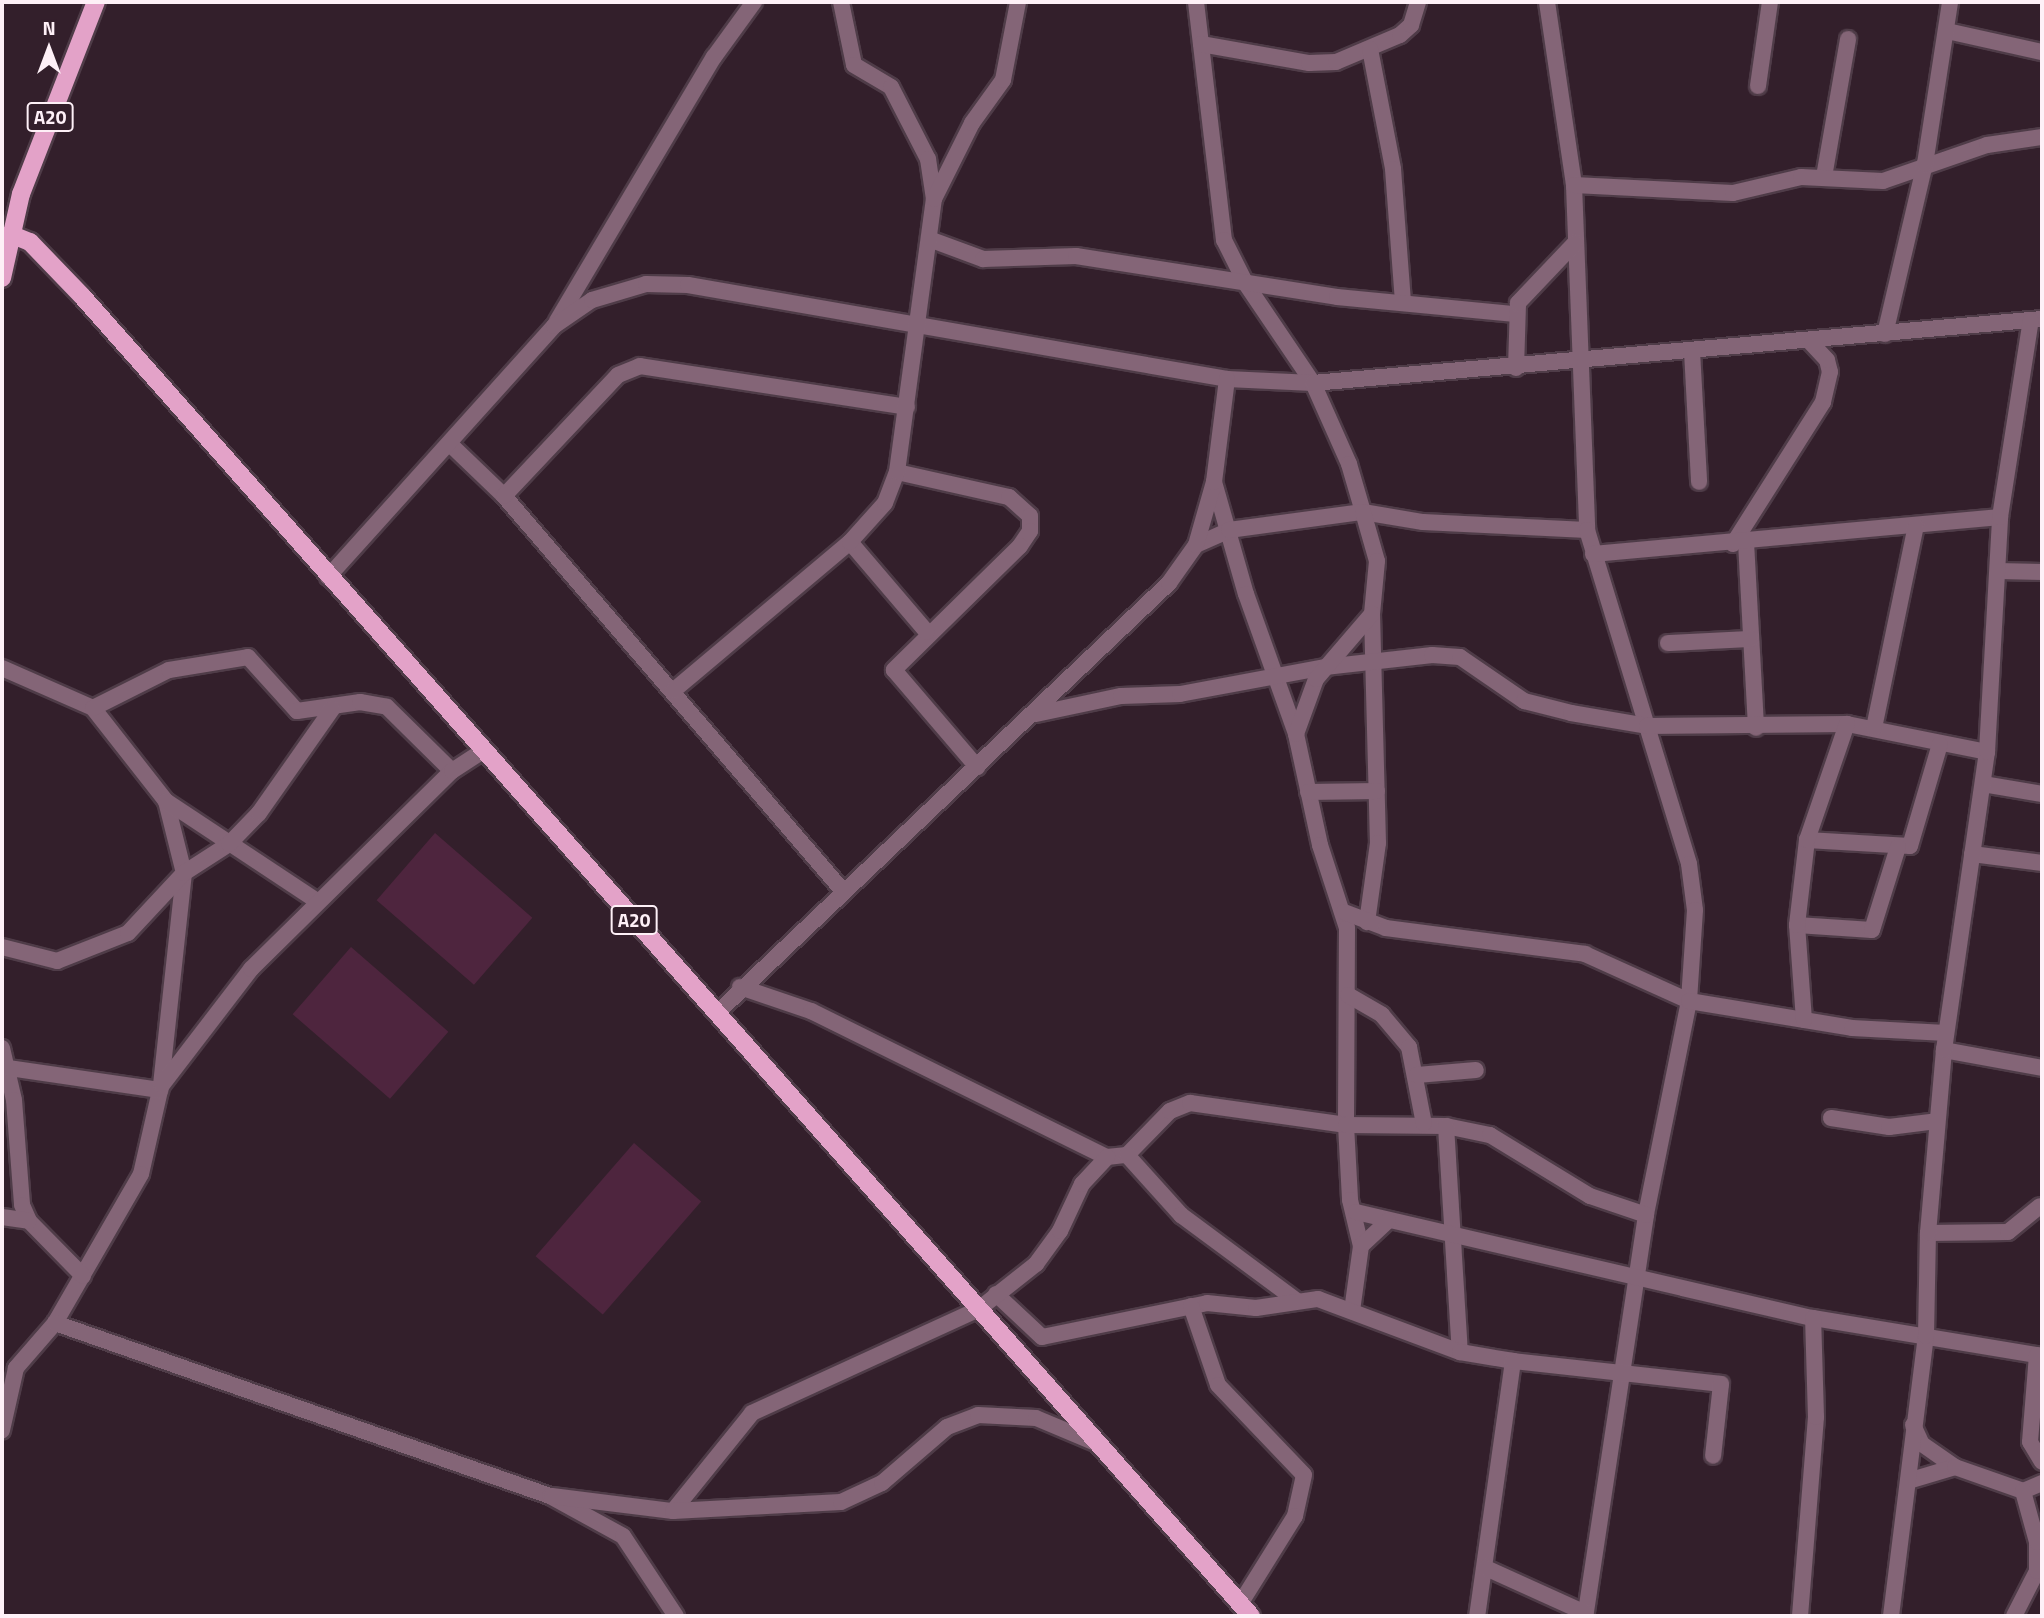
<!DOCTYPE html>
<html>
<head>
<meta charset="utf-8">
<style>
	body { margin:0 }
	#map { position:relative; width:2044px; height:1618px; overflow:hidden; background:#331f2b; font-family:"Titillium Web",sans-serif }
	div>[style] { position:absolute }
	[style*='--x'] { left:calc(var(--x)*1px); top:calc(var(--y)*1px); width:calc(var(--w)*1px); rotate:calc(var(--a)*1deg) }
	.green>* { inset:0; background:#4e253e; transform-origin:0 0 }
	.roads { filter:drop-shadow(2px 0 #4f3c48) drop-shadow(-2px 0 #4f3c48) drop-shadow(0 2px #4f3c48) drop-shadow(0 -2px #4f3c48) }
	.minor>* { height:16px; margin:-8px; padding:0 8px; transform-origin:8px; border-radius:8px; background:#846577 }
	.major>* { height:18px; margin:-9px; padding:0 9px; transform-origin:9px; border-radius:9px; background:#e3a2c8 }
	span { translate:-50% -50%; white-space:nowrap; text-align:center; line-height:1.15; -webkit-text-stroke:7px #331f2b; paint-order:stroke }
	.shield-label span { padding:2px 5px; background:#331f2b; border:2px solid; border-radius:5px; -webkit-text-stroke-width:0 }
	.shield-label { font-size:19px; color:#fef0f7; font-weight:700 }
	.frame { position:absolute; inset:0; border:4px solid #fef0f7; pointer-events:none }
	.north { position:absolute; left:14px; top:14px; width:70px; height:70px; -webkit-text-stroke:5px #331f2b; paint-order:stroke; rotate:0deg; font-size:19px; font-weight:700; line-height:28px; text-align:center; color:#fef0f7 }
	.north::after { content:''; display:block; margin:auto; width:24px; height:32px; background:#fef0f7; clip-path:polygon(50% 0,100% 100%,50% 72%,0 100%) }
</style>
</head>
<body>
<div id="map">
	<div class="green">
		<div style="left:435px;top:833px;width:129px;height:89px;rotate:41deg"></div>
		<div style="left:351px;top:947px;width:129px;height:89px;rotate:41deg"></div>
		<div style="left:634px;top:1143px;width:89px;height:150px;rotate:41deg"></div>
	</div>
	<div class="roads">
		<div class="minor">
			<div style="--x:841;--y:2;--w:64;--a:78.3"></div>
			<div style="--x:854;--y:65;--w:43;--a:30.7"></div>
			<div style="--x:891;--y:87;--w:81;--a:62.8"></div>
			<div style="--x:928;--y:159;--w:40;--a:81.5"></div>
			<div style="--x:1196;--y:2;--w:240;--a:83.3"></div>
			<div style="--x:1224;--y:240;--w:49;--a:63.4"></div>
			<div style="--x:1246;--y:284;--w:120;--a:55.9"></div>
			<div style="--x:1313;--y:383;--w:89;--a:66"></div>
			<div style="--x:1349;--y:464;--w:50;--a:73.7"></div>
			<div style="--x:1363;--y:512;--w:61;--a:9.5"></div>
			<div style="--x:1423;--y:522;--w:164;--a:2.8"></div>
			<div style="--x:1547;--y:2;--w:185;--a:81.6"></div>
			<div style="--x:1574;--y:185;--w:345;--a:87.8"></div>
			<div style="--x:1587;--y:530;--w:349;--a:73"></div>
			<div style="--x:1689;--y:864;--w:46;--a:82.6"></div>
			<div style="--x:1695;--y:910;--w:91;--a:93.8"></div>
			<div style="--x:1689;--y:1001;--w:218;--a:101.4"></div>
			<div style="--x:1646;--y:1215;--w:406;--a:98.6"></div>
			<div style="--x:1947;--y:31;--w:97;--a:12.5"></div>
			<div style="--x:1201;--y:44;--w:110;--a:10"></div>
			<div style="--x:1309;--y:63;--w:27;--a:-2"></div>
			<div style="--x:1336;--y:62;--w:69;--a:-22.9"></div>
			<div style="--x:1400;--y:35;--w:15;--a:-42"></div>
			<div style="--x:1411;--y:25;--w:24;--a:-73"></div>
			<div style="--x:1370;--y:49;--w:122;--a:79.1"></div>
			<div style="--x:1393;--y:169;--w:133;--a:85.7"></div>
			<div style="--x:1758;--y:86;--w:85;--a:-81.9"></div>
			<div style="--x:1824;--y:177;--w:140;--a:-80.1"></div>
			<div style="--x:1574;--y:185;--w:159;--a:2.9"></div>
			<div style="--x:1733;--y:193;--w:70;--a:-13.2"></div>
			<div style="--x:1801;--y:177;--w:82;--a:2.8"></div>
			<div style="--x:1883;--y:181;--w:110;--a:-19.1"></div>
			<div style="--x:1987;--y:145;--w:56;--a:-8.3"></div>
			<div style="--x:929;--y:239;--w:58;--a:20.3"></div>
			<div style="--x:983;--y:259;--w:93;--a:-1.8"></div>
			<div style="--x:1076;--y:256;--w:264;--a:8.9"></div>
			<div style="--x:1337;--y:297;--w:179;--a:5.5"></div>
			<div style="--x:557;--y:321;--w:307;--a:-59.3"></div>
			<div style="--x:714;--y:57;--w:68;--a:-54"></div>
			<div style="--x:1885;--y:334;--w:175;--a:-76.8"></div>
			<div style="--x:1925;--y:164;--w:164;--a:-81.2"></div>
			<div style="--x:1692;--y:351;--w:131;--a:86.9"></div>
			<div style="--x:1516;--y:368;--w:65;--a:-88.2"></div>
			<div style="--x:1518;--y:303;--w:83;--a:-46.5"></div>
			<div style="--x:451;--y:445;--w:74;--a:43.9"></div>
			<div style="--x:504;--y:496;--w:521;--a:49.36"></div>
			<div style="--x:897;--y:472;--w:115;--a:12.6"></div>
			<div style="--x:1009;--y:497;--w:28;--a:42"></div>
			<div style="--x:1030;--y:516;--w:15;--a:90"></div>
			<div style="--x:1030;--y:531;--w:18;--a:124"></div>
			<div style="--x:1020;--y:546;--w:177;--a:135.5"></div>
			<div style="--x:894;--y:670;--w:128;--a:49.4"></div>
			<div style="--x:1214;--y:482;--w:116;--a:74.1"></div>
			<div style="--x:1246;--y:594;--w:149;--a:70.3"></div>
			<div style="--x:1296;--y:734;--w:114;--a:77.8"></div>
			<div style="--x:1320;--y:845;--w:87;--a:72"></div>
			<div style="--x:1347;--y:928;--w:197;--a:90.3"></div>
			<div style="--x:1346;--y:1125;--w:75;--a:86.9"></div>
			<div style="--x:1350;--y:1200;--w:47;--a:76.6"></div>
			<div style="--x:1361;--y:1246;--w:66;--a:97.9"></div>
			<div style="--x:504;--y:496;--w:166;--a:-46.7"></div>
			<div style="--x:618;--y:375;--w:24;--a:-22"></div>
			<div style="--x:640;--y:366;--w:270;--a:8.7"></div>
			<div style="--x:850;--y:542;--w:118;--a:49.5"></div>
			<div style="--x:1746;--y:542;--w:186;--a:86.9"></div>
			<div style="--x:1733;--y:544;--w:168;--a:-57.6"></div>
			<div style="--x:1823;--y:402;--w:31;--a:-77"></div>
			<div style="--x:1830;--y:372;--w:12;--a:-104"></div>
			<div style="--x:1827;--y:360;--w:26;--a:-133"></div>
			<div style="--x:1196;--y:545;--w:36;--a:-24"></div>
			<div style="--x:1229;--y:530;--w:135;--a:-7.7"></div>
			<div style="--x:1363;--y:512;--w:51;--a:74.1"></div>
			<div style="--x:1377;--y:561;--w:53;--a:95.4"></div>
			<div style="--x:1372;--y:614;--w:229;--a:88.5"></div>
			<div style="--x:1378;--y:843;--w:80;--a:97.9"></div>
			<div style="--x:1593;--y:554;--w:409;--a:-5.2"></div>
			<div style="--x:1998;--y:571;--w:44;--a:1.3"></div>
			<div style="--x:328;--y:577;--w:338;--a:-48"></div>
			<div style="--x:554;--y:326;--w:46;--a:-34.4"></div>
			<div style="--x:592;--y:300;--w:56;--a:-16.5"></div>
			<div style="--x:646;--y:284;--w:42;--a:1.4"></div>
			<div style="--x:688;--y:285;--w:547;--a:9.89"></div>
			<div style="--x:1227;--y:379;--w:86;--a:2.7"></div>
			<div style="--x:1313;--y:383;--w:732;--a:-5.02"></div>
			<div style="--x:1668;--y:643;--w:83;--a:-2.8"></div>
			<div style="--x:2;--y:668;--w:99;--a:23.7"></div>
			<div style="--x:93;--y:708;--w:118;--a:51.9"></div>
			<div style="--x:166;--y:801;--w:74;--a:76"></div>
			<div style="--x:184;--y:873;--w:214;--a:96.2"></div>
			<div style="--x:161;--y:1086;--w:90;--a:102.8"></div>
			<div style="--x:141;--y:1174;--w:172;--a:120"></div>
			<div style="--x:55;--y:1323;--w:60;--a:130.9"></div>
			<div style="--x:16;--y:1368;--w:64;--a:102.7"></div>
			<div style="--x:673;--y:691;--w:231;--a:-40.1"></div>
			<div style="--x:850;--y:542;--w:52;--a:-48.1"></div>
			<div style="--x:885;--y:503;--w:33;--a:-69"></div>
			<div style="--x:897;--y:472;--w:275;--a:-82.3"></div>
			<div style="--x:934;--y:199;--w:85;--a:-63.4"></div>
			<div style="--x:972;--y:123;--w:53;--a:-54.2"></div>
			<div style="--x:1003;--y:80;--w:79;--a:-79.1"></div>
			<div style="--x:93;--y:708;--w:85;--a:-26.6"></div>
			<div style="--x:169;--y:670;--w:80;--a:-9.3"></div>
			<div style="--x:248;--y:657;--w:73;--a:47.8"></div>
			<div style="--x:297;--y:711;--w:64;--a:-8.1"></div>
			<div style="--x:360;--y:702;--w:27;--a:10"></div>
			<div style="--x:387;--y:707;--w:91;--a:44.6"></div>
			<div style="--x:1036;--y:714;--w:87;--a:-12"></div>
			<div style="--x:1121;--y:696;--w:59;--a:-1.9"></div>
			<div style="--x:1180;--y:694;--w:147;--a:-10.5"></div>
			<div style="--x:1325;--y:667;--w:108;--a:-6.4"></div>
			<div style="--x:1432;--y:655;--w:28;--a:4"></div>
			<div style="--x:1460;--y:657;--w:78;--a:34.5"></div>
			<div style="--x:1524;--y:701;--w:49;--a:14.3"></div>
			<div style="--x:1571;--y:713;--w:77;--a:9.7"></div>
			<div style="--x:1647;--y:726;--w:200;--a:-0.6"></div>
			<div style="--x:1847;--y:724;--w:143;--a:11.3"></div>
			<div style="--x:1874;--y:728;--w:206;--a:-78.3"></div>
			<div style="--x:1296;--y:734;--w:59;--a:-70"></div>
			<div style="--x:1316;--y:679;--w:86;--a:-49.3"></div>
			<div style="--x:1983;--y:784;--w:60;--a:9.6"></div>
			<div style="--x:1308;--y:792;--w:69;--a:-0.8"></div>
			<div style="--x:166;--y:801;--w:181;--a:33.5"></div>
			<div style="--x:1807;--y:840;--w:103;--a:3.3"></div>
			<div style="--x:1910;--y:846;--w:106;--a:-73.6"></div>
			<div style="--x:1972;--y:854;--w:71;--a:7.3"></div>
			<div style="--x:1344;--y:912;--w:45;--a:20.9"></div>
			<div style="--x:1386;--y:928;--w:201;--a:7.4"></div>
			<div style="--x:1585;--y:954;--w:114;--a:24.3"></div>
			<div style="--x:1689;--y:1001;--w:165;--a:9.4"></div>
			<div style="--x:1852;--y:1028;--w:94;--a:3"></div>
			<div style="--x:1797;--y:925;--w:75;--a:3.8"></div>
			<div style="--x:1872;--y:930;--w:87;--a:-72.6"></div>
			<div style="--x:2;--y:947;--w:57;--a:14.3"></div>
			<div style="--x:57;--y:961;--w:76;--a:-21.5"></div>
			<div style="--x:128;--y:933;--w:82;--a:-47"></div>
			<div style="--x:184;--y:873;--w:54;--a:-32.8"></div>
			<div style="--x:229;--y:844;--w:43;--a:-45.9"></div>
			<div style="--x:259;--y:813;--w:127;--a:-54.9"></div>
			<div style="--x:740;--y:987;--w:75;--a:18.7"></div>
			<div style="--x:811;--y:1011;--w:330;--a:26.3"></div>
			<div style="--x:1107;--y:1157;--w:20;--a:-6"></div>
			<div style="--x:1127;--y:1155;--w:62;--a:-45.7"></div>
			<div style="--x:1170;--y:1111;--w:22;--a:-22"></div>
			<div style="--x:1190;--y:1103;--w:158;--a:8"></div>
			<div style="--x:1346;--y:1125;--w:100;--a:0.6"></div>
			<div style="--x:1446;--y:1126;--w:45;--a:11.6"></div>
			<div style="--x:1490;--y:1135;--w:117;--a:31.4"></div>
			<div style="--x:1590;--y:1196;--w:59;--a:18.7"></div>
			<div style="--x:1348;--y:995;--w:39;--a:30"></div>
			<div style="--x:1382;--y:1015;--w:42;--a:49.8"></div>
			<div style="--x:1409;--y:1047;--w:78;--a:79"></div>
			<div style="--x:717;--y:1013;--w:624;--a:-43.57"></div>
			<div style="--x:1169;--y:583;--w:47;--a:-54.6"></div>
			<div style="--x:1196;--y:545;--w:66;--a:-74.1"></div>
			<div style="--x:1214;--y:482;--w:104;--a:-82.8"></div>
			<div style="--x:1804;--y:1020;--w:95;--a:-94.2"></div>
			<div style="--x:1797;--y:925;--w:86;--a:-83.3"></div>
			<div style="--x:1807;--y:840;--w:123;--a:-71"></div>
			<div style="--x:2;--y:1048;--w:53;--a:77"></div>
			<div style="--x:14;--y:1100;--w:105;--a:85.6"></div>
			<div style="--x:22;--y:1205;--w:17;--a:66"></div>
			<div style="--x:29;--y:1221;--w:77;--a:45.5"></div>
			<div style="--x:1944;--y:1050;--w:100;--a:10.4"></div>
			<div style="--x:9;--y:1068;--w:153;--a:8.3"></div>
			<div style="--x:1417;--y:1075;--w:59;--a:-4.8"></div>
			<div style="--x:162;--y:1085;--w:146;--a:-52.5"></div>
			<div style="--x:251;--y:969;--w:282;--a:-44.6"></div>
			<div style="--x:452;--y:771;--w:38;--a:-33"></div>
			<div style="--x:1831;--y:1118;--w:59;--a:8.8"></div>
			<div style="--x:1889;--y:1127;--w:48;--a:-7.1"></div>
			<div style="--x:1446;--y:1126;--w:226;--a:86.5"></div>
			<div style="--x:1127;--y:1155;--w:81;--a:48"></div>
			<div style="--x:1181;--y:1215;--w:143;--a:36.5"></div>
			<div style="--x:1356;--y:1212;--w:469;--a:13.1"></div>
			<div style="--x:1813;--y:1318;--w:232;--a:9.4"></div>
			<div style="--x:2;--y:1217;--w:27;--a:8"></div>
			<div style="--x:1928;--y:1233;--w:80;--a:-0.7"></div>
			<div style="--x:2008;--y:1232;--w:41;--a:-39.1"></div>
			<div style="--x:1361;--y:1246;--w:37;--a:-43"></div>
			<div style="--x:996;--y:1294;--w:63;--a:43.1"></div>
			<div style="--x:1042;--y:1337;--w:168;--a:-11.6"></div>
			<div style="--x:1207;--y:1303;--w:49;--a:5.8"></div>
			<div style="--x:1256;--y:1308;--w:63;--a:-8.3"></div>
			<div style="--x:1318;--y:1299;--w:152;--a:20.5"></div>
			<div style="--x:1460;--y:1352;--w:54;--a:9.6"></div>
			<div style="--x:1513;--y:1361;--w:258;--a:98"></div>
			<div style="--x:1191;--y:1306;--w:83;--a:71.1"></div>
			<div style="--x:1218;--y:1385;--w:124;--a:46.3"></div>
			<div style="--x:1304;--y:1475;--w:42;--a:102.4"></div>
			<div style="--x:1295;--y:1516;--w:104;--a:122"></div>
			<div style="--x:55;--y:1323;--w:524;--a:19.26"></div>
			<div style="--x:550;--y:1496;--w:83;--a:28.7"></div>
			<div style="--x:623;--y:1536;--w:96;--a:56.5"></div>
			<div style="--x:2037;--y:1355;--w:87;--a:94.6"></div>
			<div style="--x:2030;--y:1442;--w:23;--a:59"></div>
			<div style="--x:1513;--y:1361;--w:209;--a:6.3"></div>
			<div style="--x:1721;--y:1384;--w:72;--a:96.3"></div>
			<div style="--x:1913;--y:1425;--w:21;--a:65"></div>
			<div style="--x:1922;--y:1444;--w:40;--a:34.9"></div>
			<div style="--x:1908;--y:1481;--w:49;--a:-16.6"></div>
			<div style="--x:1955;--y:1467;--w:72;--a:19.4"></div>
			<div style="--x:2023;--y:1491;--w:21;--a:-23"></div>
			<div style="--x:552;--y:1496;--w:122;--a:7.1"></div>
			<div style="--x:673;--y:1511;--w:126;--a:-51.1"></div>
			<div style="--x:752;--y:1413;--w:250;--a:-24.6"></div>
			<div style="--x:979;--y:1309;--w:73;--a:-38.3"></div>
			<div style="--x:1036;--y:1264;--w:41;--a:-54"></div>
			<div style="--x:1060;--y:1231;--w:52;--a:-64.9"></div>
			<div style="--x:1082;--y:1184;--w:37;--a:-47"></div>
			<div style="--x:673;--y:1511;--w:168;--a:-3.1"></div>
			<div style="--x:841;--y:1502;--w:45;--a:-24.9"></div>
			<div style="--x:882;--y:1483;--w:86;--a:-40.7"></div>
			<div style="--x:947;--y:1427;--w:33;--a:-21"></div>
			<div style="--x:978;--y:1415;--w:58;--a:3"></div>
			<div style="--x:1036;--y:1418;--w:67;--a:22.8"></div>
			<div style="--x:1486;--y:1568;--w:109;--a:24.4"></div>
			<div style="--x:1800;--y:1616;--w:200;--a:-85.4"></div>
			<div style="--x:1816;--y:1417;--w:99;--a:-91.7"></div>
			<div style="--x:1891;--y:1616;--w:282;--a:-82.9"></div>
			<div style="--x:1926;--y:1336;--w:103;--a:-88.9"></div>
			<div style="--x:1928;--y:1233;--w:184;--a:-85"></div>
			<div style="--x:1944;--y:1050;--w:301;--a:-81.8"></div>
			<div style="--x:1987;--y:752;--w:235;--a:-86.8"></div>
			<div style="--x:2000;--y:517;--w:199;--a:-81.1"></div>
			<div style="--x:2014;--y:1616;--w:51;--a:-62.9"></div>
			<div style="--x:2037;--y:1571;--w:29;--a:-90"></div>
			<div style="--x:2037;--y:1542;--w:53;--a:-105.4"></div>
		</div>
		<div class="major">
			<div style="--x:10;--y:234;--w:22;--a:22"></div>
			<div style="--x:30;--y:242;--w:75;--a:46.1"></div>
			<div style="--x:82;--y:296;--w:1763;--a:48.47"></div>
			<div style="--x:2;--y:278;--w:86;--a:-77.3"></div>
			<div style="--x:21;--y:194;--w:206;--a:-68.7"></div>
		</div>
	</div>
	<div class="shield-label">
		<span style="left:50px;top:117px">A20</span>
		<span style="left:634px;top:920px">A20</span>
	</div>
	<div class="frame"></div>
	<div class="north">N</div>
</div>
</body>
</html>
